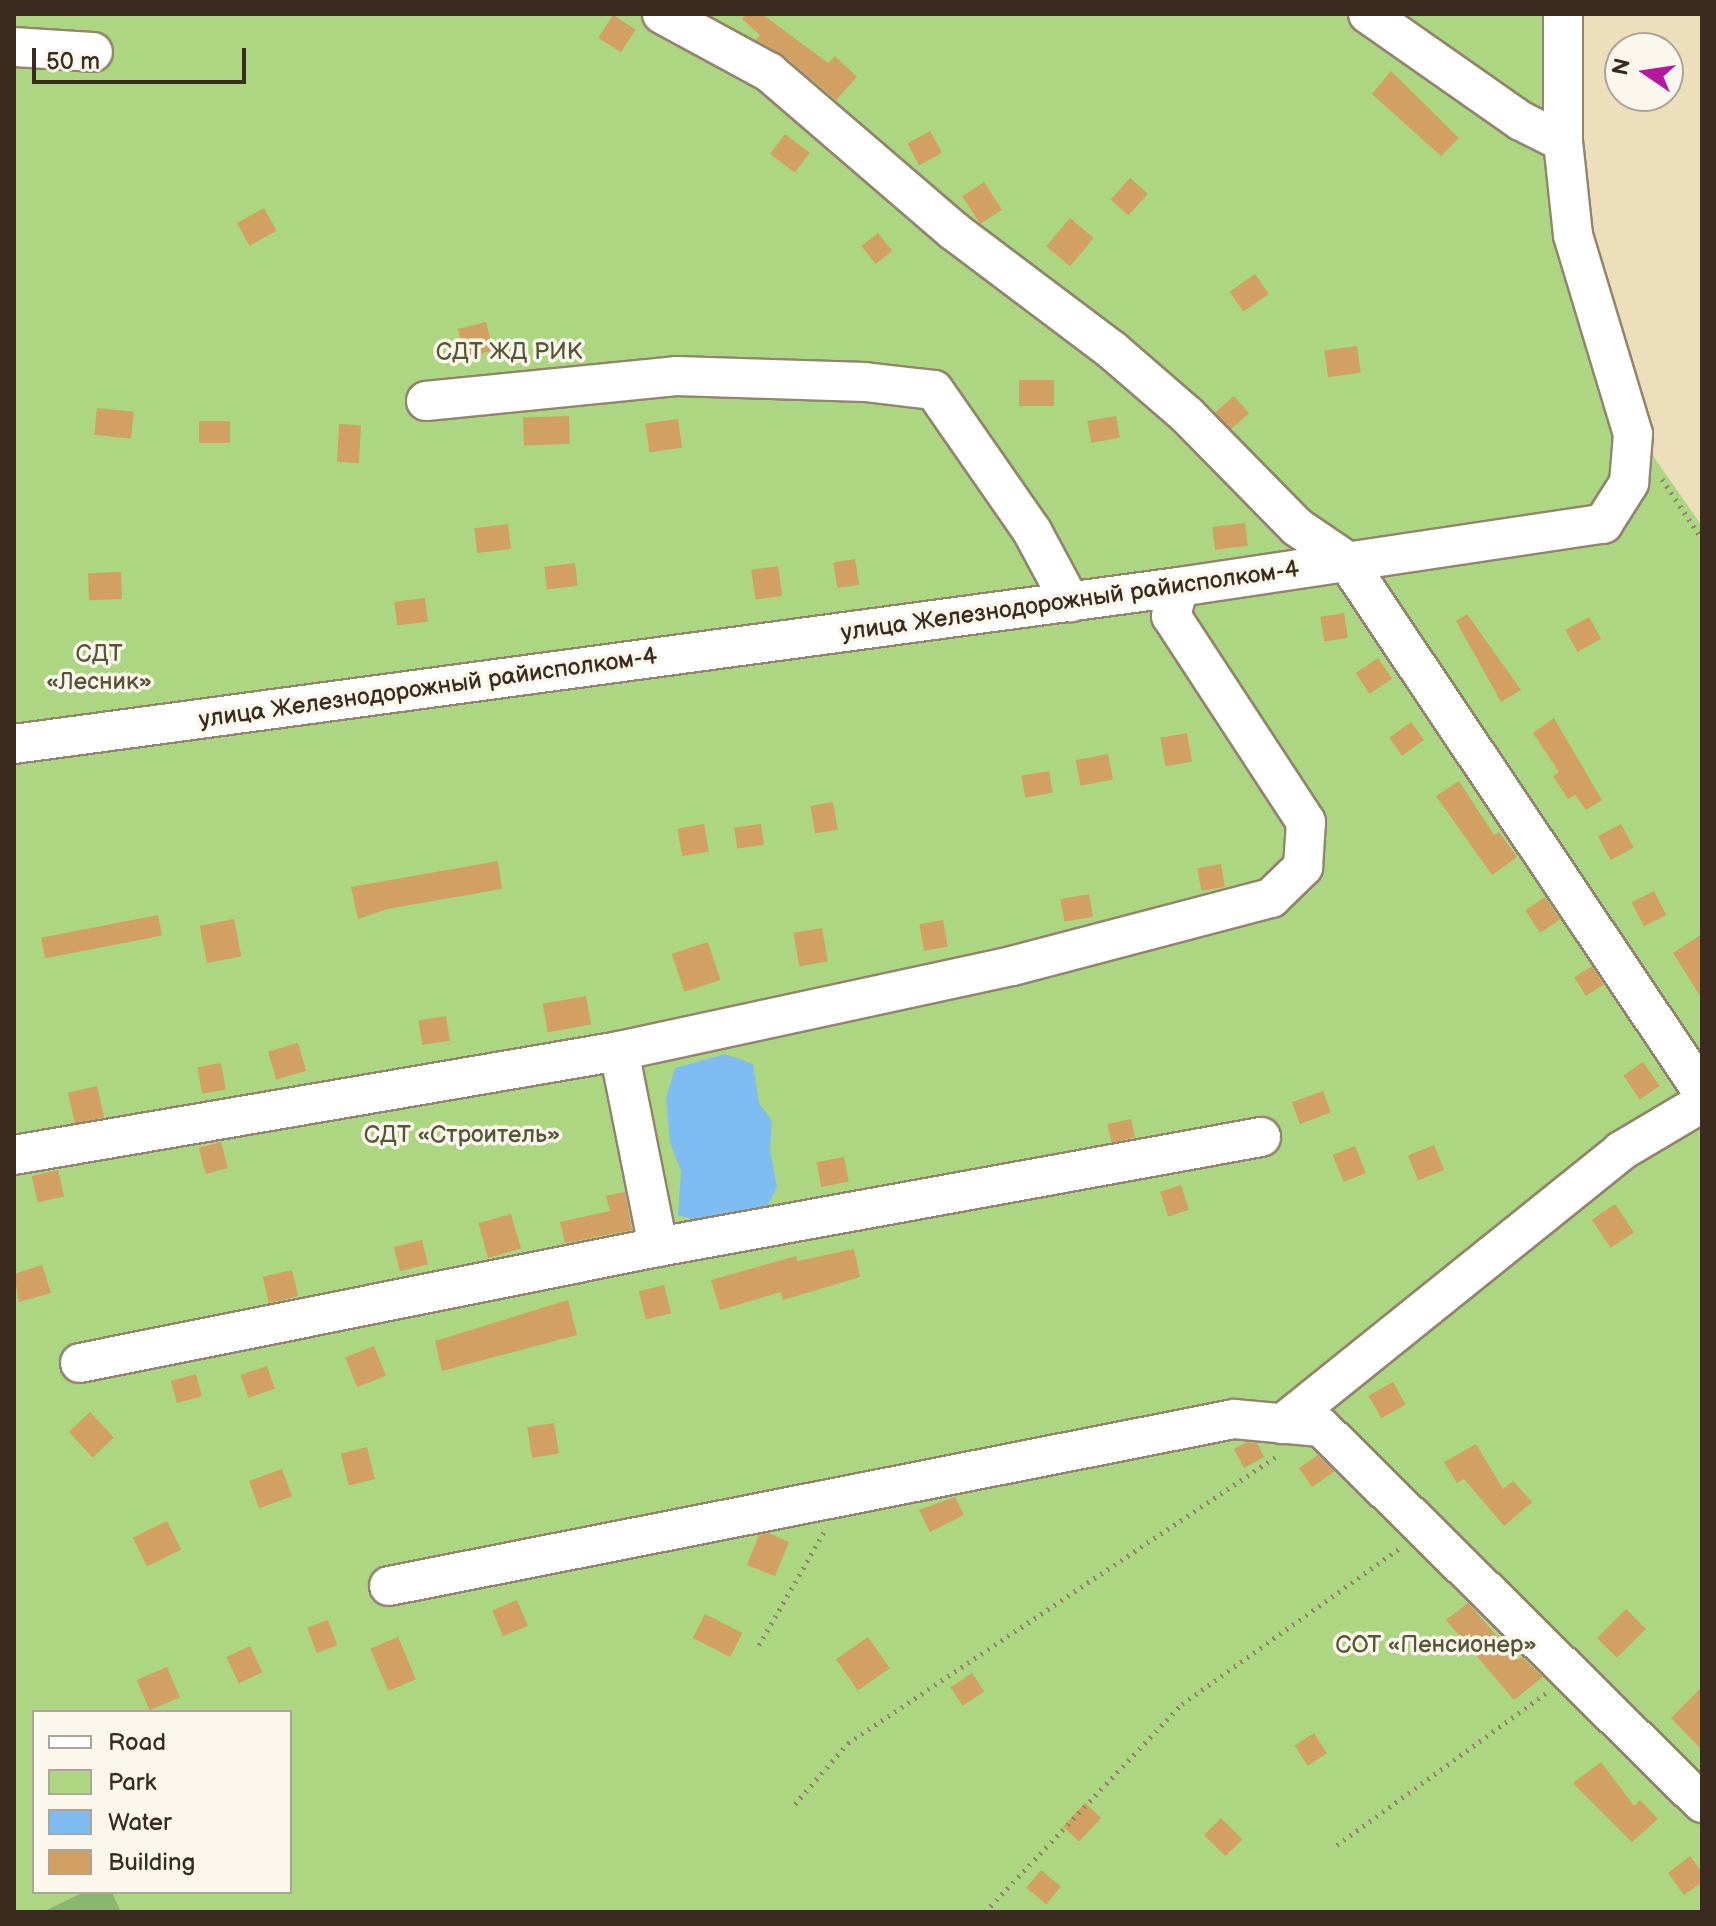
<!DOCTYPE html>
<html>
<head>
<meta charset="utf-8">
<style>
	body { margin:0 }
	#map { position:relative; width:1716px; height:1926px; overflow:hidden; background:#eddfbc; font-family:"Balsamiq Sans",sans-serif }
	div>[style] { position:absolute }
	[style*='--x'] { left:calc(var(--x)*1px); top:calc(var(--y)*1px); width:calc(var(--w)*1px); rotate:calc(var(--a)*1deg) }
	.green>* { inset:0; background:#acd682 }
	.forest>* { inset:0; background:#89b770 }
	.water>* { inset:0; background:#7ebcf1 }
	.building>* { inset:0; background:#d2a062; transform-origin:0 0 }
	.path>* { height:5px; margin-top:-2.5px; transform-origin:0; background:repeating-linear-gradient(90deg,#94846d 0 2px,transparent 0 8px) }
	.roads { filter:drop-shadow(2px 0 #94846d) drop-shadow(-2px 0 #94846d) drop-shadow(0 2px #94846d) drop-shadow(0 -2px #94846d) }
	.minor>* { height:38px; margin:-19px; padding:0 19px; transform-origin:19px; border-radius:19px; background:#fff }
	span { translate:-50% -50%; white-space:nowrap; text-align:center; line-height:1.15; -webkit-text-stroke:7px #fbf7ec; paint-order:stroke }
	.park-label { font-size:24px; color:#575537 }
	.street-label { font-size:24px; color:#3b2a1e }
	.frame { position:absolute; inset:0; border:16px solid #3b2a1e; pointer-events:none }
	.legend { position:absolute; left:32px; top:1710px; width:260px; height:184px; box-sizing:border-box; background:#fbf7ec; border:2px solid #aea59a; margin:0; padding:10px 14px; list-style:none; font-size:24px; color:#3b2a1e }
	.legend li { display:flex; align-items:center; gap:16px; height:40px }
	.legend b { width:40px; border:2px solid #aea59a }
	.north { position:absolute; left:1604px; top:32px; width:80px; height:80px; box-sizing:border-box; background:#fbf7ec; border:2px solid #aea59a; border-radius:50%; rotate:283deg; font-size:22px; font-weight:700; line-height:32px; text-align:center; color:#3b2a1e }
	.north::after { content:''; display:block; margin:auto; width:28px; height:36px; background:#b5179e; clip-path:polygon(50% 0,100% 100%,50% 72%,0 100%) }
	.scale { position:absolute; left:32px; top:48px; width:214px; height:36px; box-sizing:border-box; border:4px solid #3b2a1e; border-top:0; padding-left:10px; font-size:24px; line-height:28px; white-space:nowrap; color:#3b2a1e; -webkit-text-stroke:6px #fbf7ec; paint-order:stroke }
</style>
</head>
<body>
<div id="map">
	<div class="green">
		<div style="clip-path:polygon(14px 14px,1579px 14px,1579px 241px,1651px 453px,1702px 526px,1702px 1912px,121px 1912px,112px 1892px,290px 1892px,290px 1712px,34px 1712px,34px 1892px,84px 1892px,42px 1912px,14px 1912px)"></div>
	</div>
	<div class="forest">
		<div style="clip-path:polygon(84px 1892px,112px 1892px,121px 1912px,42px 1912px)"></div>
	</div>
	<div class="water">
		<div style="clip-path:polygon(725px 1054px,753px 1064px,759px 1103px,772px 1121px,770px 1150px,777px 1187px,767px 1207px,710px 1224px,678px 1215px,681px 1171px,670px 1142px,666px 1098px,675px 1068px)"></div>
	</div>
	<div class="building">
		<div style="clip-path:polygon(747px 14px,762px 14px,828px 63px,835px 56px,857px 77px,836px 100px,783px 55px,756px 40px,760px 35px,742px 19px)"></div>
		<div style="left:613px;top:15px;width:27px;height:27px;rotate:33deg"></div>
		<div style="clip-path:polygon(1391px 71px,1459px 138px,1441px 156px,1372px 94px)"></div>
		<div style="left:930px;top:131px;width:25px;height:26px;rotate:61deg"></div>
		<div style="left:785px;top:134px;width:31px;height:25px;rotate:37deg"></div>
		<div style="left:1130px;top:178px;width:24px;height:29px;rotate:42deg"></div>
		<div style="left:984px;top:182px;width:33px;height:26px;rotate:57deg"></div>
		<div style="left:264px;top:208px;width:26px;height:31px;rotate:61deg"></div>
		<div style="left:1070px;top:218px;width:31px;height:37px;rotate:40deg"></div>
		<div style="left:878px;top:233px;width:23px;height:21px;rotate:52deg"></div>
		<div style="left:1255px;top:274px;width:24px;height:31px;rotate:55deg"></div>
		<div style="left:486px;top:322px;width:29px;height:29px;rotate:76deg"></div>
		<div style="left:1357px;top:346px;width:27px;height:33px;rotate:82deg"></div>
		<div style="left:1019px;top:380px;width:35px;height:26px"></div>
		<div style="left:1234px;top:396px;width:23px;height:25px;rotate:49deg"></div>
		<div style="left:97px;top:408px;width:37px;height:27px;rotate:6deg"></div>
		<div style="left:569px;top:416px;width:28px;height:46px;rotate:88deg"></div>
		<div style="left:1116px;top:416px;width:22px;height:29px;rotate:80deg"></div>
		<div style="left:678px;top:419px;width:29px;height:33px;rotate:82deg"></div>
		<div style="left:230px;top:421px;width:22px;height:31px;rotate:90deg"></div>
		<div style="left:339px;top:424px;width:22px;height:38px;rotate:3deg"></div>
		<div style="left:1245px;top:523px;width:23px;height:33px;rotate:83deg"></div>
		<div style="left:508px;top:524px;width:25px;height:34px;rotate:83deg"></div>
		<div style="left:855px;top:559px;width:26px;height:22px;rotate:81deg"></div>
		<div style="left:575px;top:563px;width:23px;height:31px;rotate:83deg"></div>
		<div style="left:778px;top:566px;width:30px;height:27px;rotate:82deg"></div>
		<div style="left:121px;top:572px;width:27px;height:33px;rotate:88deg"></div>
		<div style="left:425px;top:598px;width:24px;height:31px;rotate:83deg"></div>
		<div style="left:1344px;top:613px;width:25px;height:24px;rotate:81deg"></div>
		<div style="clip-path:polygon(1467px 614px,1521px 690px,1501px 702px,1456px 621px)"></div>
		<div style="left:1589px;top:617px;width:25px;height:27px;rotate:61deg"></div>
		<div style="left:1378px;top:658px;width:25px;height:27px;rotate:56deg"></div>
		<div style="clip-path:polygon(1554px 718px,1602px 800px,1586px 810px,1575px 795px,1568px 799px,1553px 776px,1559px 772px,1533px 733px)"></div>
		<div style="left:1411px;top:722px;width:22px;height:27px;rotate:54deg"></div>
		<div style="left:1187px;top:733px;width:29px;height:27px;rotate:80deg"></div>
		<div style="left:1108px;top:754px;width:26px;height:33px;rotate:79deg"></div>
		<div style="left:1049px;top:771px;width:22px;height:28px;rotate:80deg"></div>
		<div style="clip-path:polygon(1459px 781px,1494px 835px,1499px 832px,1517px 857px,1492px 875px,1436px 796px)"></div>
		<div style="left:833px;top:802px;width:28px;height:23px;rotate:80deg"></div>
		<div style="left:704px;top:824px;width:28px;height:27px;rotate:80deg"></div>
		<div style="left:761px;top:824px;width:21px;height:27px;rotate:82deg"></div>
		<div style="left:1621px;top:824px;width:27px;height:26px;rotate:62deg"></div>
		<div style="clip-path:polygon(498px 861px,502px 889px,387px 909px,358px 919px,351px 887px)"></div>
		<div style="left:1221px;top:864px;width:23px;height:24px;rotate:80deg"></div>
		<div style="left:1654px;top:891px;width:27px;height:25px;rotate:63deg"></div>
		<div style="left:1089px;top:894px;width:23px;height:29px;rotate:80deg"></div>
		<div style="left:1545px;top:897px;width:27px;height:24px;rotate:56deg"></div>
		<div style="left:158px;top:915px;width:21px;height:119px;rotate:79deg"></div>
		<div style="left:234px;top:919px;width:38px;height:35px;rotate:79deg"></div>
		<div style="left:943px;top:920px;width:27px;height:24px;rotate:80deg"></div>
		<div style="left:822px;top:928px;width:34px;height:29px;rotate:80deg"></div>
		<div style="clip-path:polygon(1702px 934px,1702px 999px,1673px 953px)"></div>
		<div style="left:708px;top:942px;width:40px;height:38px;rotate:72deg"></div>
		<div style="left:1592px;top:966px;width:22px;height:21px;rotate:58deg"></div>
		<div style="left:586px;top:996px;width:29px;height:44px;rotate:80deg"></div>
		<div style="left:446px;top:1016px;width:25px;height:28px;rotate:81deg"></div>
		<div style="left:298px;top:1043px;width:29px;height:31px;rotate:74deg"></div>
		<div style="left:1643px;top:1062px;width:29px;height:24px;rotate:55deg"></div>
		<div style="left:221px;top:1063px;width:27px;height:24px;rotate:80deg"></div>
		<div style="left:97px;top:1086px;width:32px;height:30px;rotate:77deg"></div>
		<div style="left:1323px;top:1091px;width:23px;height:33px;rotate:70deg"></div>
		<div style="left:1131px;top:1119px;width:19px;height:24px;rotate:78deg"></div>
		<div style="left:221px;top:1142px;width:27px;height:23px;rotate:75deg"></div>
		<div style="left:1434px;top:1145px;width:27px;height:28px;rotate:68deg"></div>
		<div style="left:1355px;top:1146px;width:29px;height:24px;rotate:68deg"></div>
		<div style="left:844px;top:1157px;width:25px;height:28px;rotate:79deg"></div>
		<div style="left:58px;top:1170px;width:27px;height:27px;rotate:77deg"></div>
		<div style="left:1181px;top:1185px;width:26px;height:22px;rotate:72deg"></div>
		<div style="clip-path:polygon(625px 1192px,632px 1230px,565px 1243px,560px 1222px,610px 1211px,606px 1196px)"></div>
		<div style="left:1615px;top:1204px;width:34px;height:28px;rotate:56deg"></div>
		<div style="left:511px;top:1214px;width:36px;height:34px;rotate:74deg"></div>
		<div style="left:422px;top:1240px;width:25px;height:29px;rotate:76deg"></div>
		<div style="clip-path:polygon(854px 1249px,860px 1277px,783px 1300px,781px 1292px,720px 1310px,711px 1280px,796px 1256px,798px 1261px)"></div>
		<div style="clip-path:polygon(42px 1265px,51px 1293px,19px 1302px,14px 1274px)"></div>
		<div style="left:292px;top:1270px;width:27px;height:30px;rotate:77deg"></div>
		<div style="left:664px;top:1285px;width:29px;height:26px;rotate:76deg"></div>
		<div style="clip-path:polygon(568px 1300px,577px 1335px,442px 1371px,435px 1341px)"></div>
		<div style="left:374px;top:1346px;width:32px;height:31px;rotate:68deg"></div>
		<div style="left:267px;top:1366px;width:24px;height:28px;rotate:71deg"></div>
		<div style="left:196px;top:1374px;width:23px;height:26px;rotate:75deg"></div>
		<div style="left:1393px;top:1382px;width:26px;height:28px;rotate:61deg"></div>
		<div style="left:90px;top:1412px;width:35px;height:29px;rotate:47deg"></div>
		<div style="left:554px;top:1423px;width:31px;height:27px;rotate:81deg"></div>
		<div style="clip-path:polygon(1247px 1442px,1257px 1443px,1264px 1457px,1244px 1468px,1234px 1449px)"></div>
		<div style="clip-path:polygon(1476px 1444px,1503px 1489px,1513px 1481px,1532px 1502px,1504px 1526px,1464px 1479px,1457px 1483px,1444px 1462px)"></div>
		<div style="left:367px;top:1447px;width:33px;height:27px;rotate:76deg"></div>
		<div style="clip-path:polygon(1318px 1455px,1335px 1471px,1312px 1487px,1299px 1468px)"></div>
		<div style="left:282px;top:1469px;width:29px;height:35px;rotate:70deg"></div>
		<div style="clip-path:polygon(955px 1497px,964px 1515px,930px 1532px,919px 1510px)"></div>
		<div style="left:167px;top:1521px;width:32px;height:38px;rotate:64deg"></div>
		<div style="clip-path:polygon(768px 1533px,789px 1542px,775px 1576px,747px 1565px,759px 1535px)"></div>
		<div style="left:517px;top:1600px;width:28px;height:27px;rotate:67deg"></div>
		<div style="clip-path:polygon(1468px 1603px,1518px 1660px,1522px 1657px,1543px 1677px,1514px 1700px,1446px 1620px)"></div>
		<div style="left:1626px;top:1609px;width:28px;height:41px;rotate:45deg"></div>
		<div style="left:705px;top:1614px;width:42px;height:27px;rotate:27deg"></div>
		<div style="left:328px;top:1620px;width:27px;height:22px;rotate:70deg"></div>
		<div style="left:398px;top:1637px;width:46px;height:30px;rotate:67deg"></div>
		<div style="left:868px;top:1637px;width:38px;height:39px;rotate:55deg"></div>
		<div style="left:250px;top:1646px;width:29px;height:26px;rotate:65deg"></div>
		<div style="left:167px;top:1667px;width:33px;height:33px;rotate:67deg"></div>
		<div style="left:972px;top:1673px;width:22px;height:26px;rotate:56deg"></div>
		<div style="clip-path:polygon(1702px 1687px,1702px 1750px,1671px 1718px)"></div>
		<div style="left:1314px;top:1733px;width:24px;height:23px;rotate:57deg"></div>
		<div style="clip-path:polygon(1601px 1762px,1634px 1806px,1640px 1800px,1658px 1819px,1632px 1842px,1573px 1783px)"></div>
		<div style="left:1085px;top:1803px;width:22px;height:32px;rotate:43deg"></div>
		<div style="left:1221px;top:1818px;width:30px;height:24px;rotate:45deg"></div>
		<div style="clip-path:polygon(1690px 1856px,1702px 1872px,1702px 1882px,1684px 1895px,1668px 1873px)"></div>
		<div style="left:1041px;top:1870px;width:26px;height:23px;rotate:40deg"></div>
	</div>
	<div class="path">
		<div style="--x:1662;--y:479;--w:72;--a:56.3"></div>
		<div style="--x:759;--y:1645;--w:130;--a:-60.1"></div>
		<div style="--x:795;--y:1804;--w:81;--a:-49"></div>
		<div style="--x:848;--y:1743;--w:516;--a:-33.78"></div>
		<div style="--x:1337;--y:1845;--w:258;--a:-36"></div>
		<div style="--x:985;--y:1912;--w:286;--a:-46.6"></div>
		<div style="--x:1182;--y:1704;--w:269;--a:-35.6"></div>
		<div style="--x:1694;--y:1912;--w:9;--a:-32"></div>
	</div>
	<div class="roads">
		<div class="minor">
			<div style="--x:662;--y:14;--w:122;--a:28.5"></div>
			<div style="--x:769;--y:72;--w:244;--a:40.7"></div>
			<div style="--x:954;--y:231;--w:198;--a:37"></div>
			<div style="--x:1112;--y:350;--w:99;--a:40.9"></div>
			<div style="--x:1187;--y:415;--w:157;--a:45.5"></div>
			<div style="--x:1297;--y:527;--w:60;--a:34.2"></div>
			<div style="--x:1368;--y:14;--w:187;--a:35"></div>
			<div style="--x:1521;--y:121;--w:47;--a:26.6"></div>
			<div style="--x:14;--y:47;--w:79;--a:3.6"></div>
			<div style="--x:426;--y:401;--w:251;--a:-5.7"></div>
			<div style="--x:676;--y:376;--w:189;--a:1.8"></div>
			<div style="--x:865;--y:382;--w:69;--a:6.6"></div>
			<div style="--x:934;--y:390;--w:172;--a:55.2"></div>
			<div style="--x:1032;--y:531;--w:81;--a:61.8"></div>
			<div style="--x:1356;--y:575;--w:621;--a:56.16"></div>
			<div style="--x:14;--y:744;--w:1176;--a:-7.68"></div>
			<div style="--x:1179;--y:587;--w:429;--a:-8.5"></div>
			<div style="--x:1603;--y:524;--w:49;--a:-57.6"></div>
			<div style="--x:1629;--y:483;--w:49;--a:-85.3"></div>
			<div style="--x:1633;--y:434;--w:208;--a:-106.8"></div>
			<div style="--x:1573;--y:235;--w:94;--a:-96.1"></div>
			<div style="--x:1563;--y:142;--w:128;--a:-90"></div>
			<div style="--x:619;--y:1051;--w:200;--a:78.7"></div>
			<div style="--x:14;--y:1155;--w:614;--a:-9.75"></div>
			<div style="--x:619;--y:1051;--w:402;--a:-12.2"></div>
			<div style="--x:1012;--y:966;--w:268;--a:-14.7"></div>
			<div style="--x:1271;--y:898;--w:45;--a:-44.1"></div>
			<div style="--x:1303;--y:867;--w:45;--a:-86.2"></div>
			<div style="--x:1306;--y:822;--w:246;--a:-123.2"></div>
			<div style="--x:1171;--y:616;--w:30;--a:-75"></div>
			<div style="--x:80;--y:1363;--w:590;--a:-11.35"></div>
			<div style="--x:658;--y:1247;--w:613;--a:-10.34"></div>
			<div style="--x:1282;--y:1424;--w:435;--a:-38.8"></div>
			<div style="--x:1621;--y:1151;--w:94;--a:-30.7"></div>
			<div style="--x:389;--y:1586;--w:861;--a:-11.18"></div>
			<div style="--x:1234;--y:1419;--w:87;--a:5.3"></div>
			<div style="--x:1321;--y:1427;--w:535;--a:44.62"></div>
		</div>
	</div>
	<div class="park-label">
		<span style="left:509px;top:352px">СДТ ЖД РИК</span>
		<span style="left:99px;top:668px">СДТ<br>«Лесник»</span>
		<span style="left:462px;top:1135px">СДТ «Строитель»</span>
		<span style="left:1436px;top:1645px">СОТ «Пенсионер»</span>
	</div>
	<div class="street-label">
		<span style="left:1070px;top:601px;rotate:-8deg">улица Железнодорожный райисполком-4</span>
		<span style="left:428px;top:688px;rotate:-8deg">улица Железнодорожный райисполком-4</span>
	</div>
	<div class="frame"></div>
	<ul class="legend">
	<li><b style="height:10px;background:#fff"></b>Road</li>
	<li><b style="height:22px;background:#acd682"></b>Park</li>
	<li><b style="height:22px;background:#7ebcf1"></b>Water</li>
	<li><b style="height:22px;background:#d2a062"></b>Building</li>
	</ul>
	<div class="north">N</div>
	<div class="scale">50 m</div>
</div>
</body>
</html>
